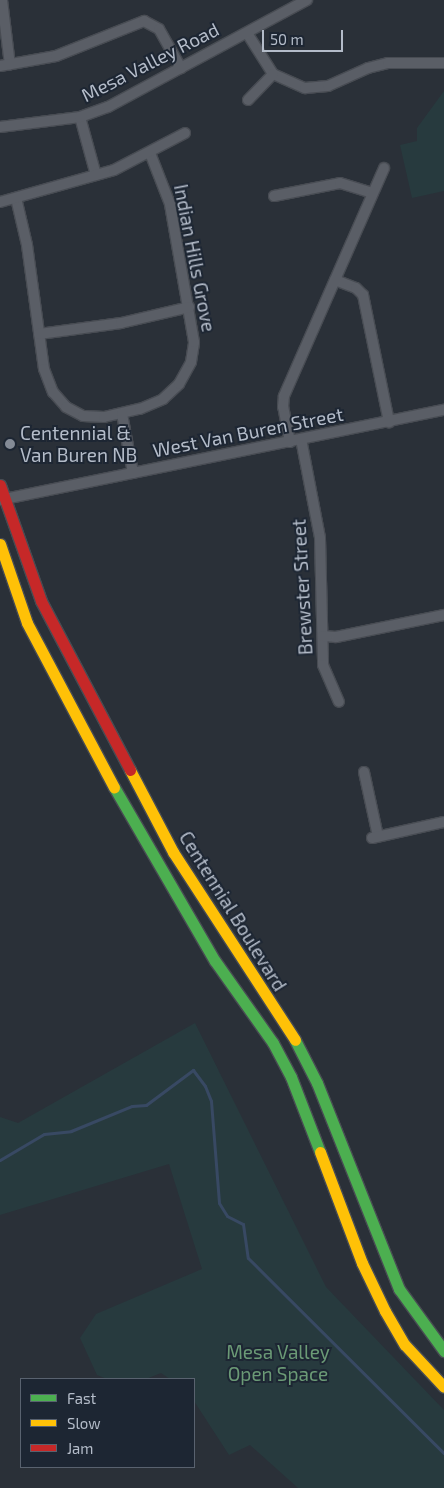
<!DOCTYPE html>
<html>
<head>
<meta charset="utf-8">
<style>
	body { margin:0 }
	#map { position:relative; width:444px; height:1488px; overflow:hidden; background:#2a3038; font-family:"Exo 2",sans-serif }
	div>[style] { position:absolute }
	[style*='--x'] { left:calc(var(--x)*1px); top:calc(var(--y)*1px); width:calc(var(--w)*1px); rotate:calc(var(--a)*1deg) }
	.green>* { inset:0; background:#273a3e }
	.stream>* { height:3px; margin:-1.5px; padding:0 1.5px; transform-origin:1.5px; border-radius:1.5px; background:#384963 }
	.roads { filter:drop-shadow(1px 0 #484c53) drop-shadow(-1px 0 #484c53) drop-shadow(0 1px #484c53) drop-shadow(0 -1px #484c53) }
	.street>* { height:10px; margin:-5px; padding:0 5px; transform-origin:5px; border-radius:5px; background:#5a5e66 }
	.fast>* { height:11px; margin:-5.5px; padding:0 5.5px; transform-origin:5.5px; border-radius:5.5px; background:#4caf50 }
	.slow>* { height:11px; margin:-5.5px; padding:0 5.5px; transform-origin:5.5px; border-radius:5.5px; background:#ffc107 }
	.jam>* { height:11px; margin:-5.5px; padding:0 5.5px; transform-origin:5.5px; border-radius:5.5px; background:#c62828 }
	.dots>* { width:14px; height:14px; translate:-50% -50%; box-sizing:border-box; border:2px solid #1d2633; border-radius:50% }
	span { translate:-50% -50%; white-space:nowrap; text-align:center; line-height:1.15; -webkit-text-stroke:4px #1d2633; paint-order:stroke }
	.street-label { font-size:19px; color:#b4bcc9 }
	.poi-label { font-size:19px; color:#b4bcc9 }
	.left { translate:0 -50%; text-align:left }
	.park-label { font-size:19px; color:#6b9a76 }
	.legend { position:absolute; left:20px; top:1378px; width:175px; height:90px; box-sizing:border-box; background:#1d2633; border:1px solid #59626f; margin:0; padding:6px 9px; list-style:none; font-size:15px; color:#b4bcc9 }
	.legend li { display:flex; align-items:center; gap:10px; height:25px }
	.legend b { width:25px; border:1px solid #59626f }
	.scale { position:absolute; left:262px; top:30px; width:81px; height:22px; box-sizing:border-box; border:2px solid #b4bcc9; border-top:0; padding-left:6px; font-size:15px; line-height:18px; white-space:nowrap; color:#b4bcc9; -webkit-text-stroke:4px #1d2633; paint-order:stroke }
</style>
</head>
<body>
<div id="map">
	<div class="green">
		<div style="clip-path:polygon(444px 91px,444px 191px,412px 198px,400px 145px,417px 141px,417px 128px)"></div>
		<div style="clip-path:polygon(195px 1023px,326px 1287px,444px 1410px,444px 1488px,298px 1488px,250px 1445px,229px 1455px,194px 1401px,194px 1379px,170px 1379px,161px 1373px,146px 1379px,107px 1379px,97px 1375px,80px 1338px,96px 1314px,202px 1269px,169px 1164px,0 1215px,0 1117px,18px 1123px)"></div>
	</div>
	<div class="stream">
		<div style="--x:0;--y:1160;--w:51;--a:-30.6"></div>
		<div style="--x:44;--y:1134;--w:27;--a:-6"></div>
		<div style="--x:71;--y:1131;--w:66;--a:-22.3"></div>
		<div style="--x:132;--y:1106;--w:14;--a:-4"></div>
		<div style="--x:146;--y:1105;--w:59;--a:-36.7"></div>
		<div style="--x:193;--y:1070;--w:20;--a:53"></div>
		<div style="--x:205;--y:1086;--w:16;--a:68"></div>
		<div style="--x:211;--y:1101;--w:102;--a:85.5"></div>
		<div style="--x:219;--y:1203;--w:15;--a:58"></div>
		<div style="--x:227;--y:1216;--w:18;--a:27"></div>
		<div style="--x:243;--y:1224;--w:34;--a:82"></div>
		<div style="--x:248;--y:1258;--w:276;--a:44.9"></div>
	</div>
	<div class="roads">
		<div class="street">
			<div style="--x:2;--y:0;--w:65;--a:83"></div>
			<div style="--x:247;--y:33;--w:49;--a:57.6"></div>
			<div style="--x:273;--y:74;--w:35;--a:24"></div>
			<div style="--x:305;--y:88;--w:23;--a:-5"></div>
			<div style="--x:328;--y:86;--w:44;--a:-24.2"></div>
			<div style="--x:368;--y:68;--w:21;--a:-14"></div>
			<div style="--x:388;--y:63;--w:56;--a:0"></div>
			<div style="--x:0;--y:66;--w:57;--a:-10.1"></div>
			<div style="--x:56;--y:56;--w:95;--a:-21.7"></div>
			<div style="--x:144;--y:21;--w:17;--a:28"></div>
			<div style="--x:159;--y:29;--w:45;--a:60.6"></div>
			<div style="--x:248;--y:100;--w:36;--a:-46"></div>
			<div style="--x:80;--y:117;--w:60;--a:74.6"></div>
			<div style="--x:0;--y:127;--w:81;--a:-7.1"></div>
			<div style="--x:80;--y:117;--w:30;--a:-20"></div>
			<div style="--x:108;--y:107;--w:226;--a:-28.3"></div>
			<div style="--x:274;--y:196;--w:67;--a:-11.1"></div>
			<div style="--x:340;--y:183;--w:34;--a:17"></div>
			<div style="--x:16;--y:198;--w:48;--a:76.8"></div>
			<div style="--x:27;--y:245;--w:125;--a:82.2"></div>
			<div style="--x:44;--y:369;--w:25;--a:69"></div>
			<div style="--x:53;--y:392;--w:20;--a:49"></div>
			<div style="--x:66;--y:407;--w:19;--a:28"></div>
			<div style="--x:83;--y:416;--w:21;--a:3"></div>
			<div style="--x:104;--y:417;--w:37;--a:-13"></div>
			<div style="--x:140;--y:409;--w:25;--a:-23"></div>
			<div style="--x:163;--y:399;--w:22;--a:-43"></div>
			<div style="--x:179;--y:384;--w:25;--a:-61"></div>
			<div style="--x:191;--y:362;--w:20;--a:-81"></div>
			<div style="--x:194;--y:342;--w:140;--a:-99.9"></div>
			<div style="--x:170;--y:204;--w:55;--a:-111.4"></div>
			<div style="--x:0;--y:202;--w:118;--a:-15.7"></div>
			<div style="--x:114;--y:170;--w:80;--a:-27.5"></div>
			<div style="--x:335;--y:280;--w:22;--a:21"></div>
			<div style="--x:356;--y:288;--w:10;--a:45"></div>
			<div style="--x:363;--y:295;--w:130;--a:78.4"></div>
			<div style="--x:39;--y:334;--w:83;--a:-7.6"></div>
			<div style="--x:121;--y:323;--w:70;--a:-13.2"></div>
			<div style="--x:122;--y:414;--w:60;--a:79.4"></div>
			<div style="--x:301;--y:439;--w:101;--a:79.1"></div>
			<div style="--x:320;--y:538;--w:127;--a:88.6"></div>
			<div style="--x:323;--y:665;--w:40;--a:66.6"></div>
			<div style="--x:290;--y:442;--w:36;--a:-101"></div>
			<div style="--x:283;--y:407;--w:11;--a:-85"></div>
			<div style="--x:284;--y:396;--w:249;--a:-66.3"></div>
			<div style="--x:0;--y:500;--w:453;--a:-11.5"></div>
			<div style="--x:323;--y:636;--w:13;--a:4"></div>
			<div style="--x:336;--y:637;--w:110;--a:-11.5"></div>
			<div style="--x:364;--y:772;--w:66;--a:77.7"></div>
			<div style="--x:372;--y:838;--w:74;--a:-12.5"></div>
		</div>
		<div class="fast">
			<div style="--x:114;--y:787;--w:201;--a:59.9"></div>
			<div style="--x:215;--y:961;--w:100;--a:54.7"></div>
			<div style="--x:273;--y:1043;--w:38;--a:62"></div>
			<div style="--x:291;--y:1077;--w:80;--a:68.9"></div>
			<div style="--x:295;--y:1040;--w:48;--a:62.9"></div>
			<div style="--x:317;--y:1083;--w:222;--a:68.3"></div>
			<div style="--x:399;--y:1289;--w:77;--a:54"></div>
		</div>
		<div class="slow">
			<div style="--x:0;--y:544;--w:83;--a:71.1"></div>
			<div style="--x:27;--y:623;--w:186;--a:62.1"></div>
			<div style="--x:130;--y:770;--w:93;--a:62.3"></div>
			<div style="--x:173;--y:852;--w:224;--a:57"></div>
			<div style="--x:320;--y:1152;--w:119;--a:69.3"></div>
			<div style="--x:362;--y:1263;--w:53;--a:64.4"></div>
			<div style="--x:385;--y:1311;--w:39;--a:60"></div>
			<div style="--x:405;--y:1345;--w:57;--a:47.1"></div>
		</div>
		<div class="jam">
			<div style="--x:0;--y:485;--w:123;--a:70.5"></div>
			<div style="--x:41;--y:601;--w:191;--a:62.2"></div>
		</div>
	</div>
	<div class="dots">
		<div style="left:10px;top:444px;background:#848b96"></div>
	</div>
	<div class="street-label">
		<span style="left:150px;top:62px;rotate:-27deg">Mesa Valley Road</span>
		<span style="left:195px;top:258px;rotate:79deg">Indian Hills Grove</span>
		<span style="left:248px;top:432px;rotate:-11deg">West Van Buren Street</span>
		<span style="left:302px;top:587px;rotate:-93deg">Brewster Street</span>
		<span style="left:233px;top:911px;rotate:58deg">Centennial Boulevard</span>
	</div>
	<div class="poi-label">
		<span class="left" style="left:20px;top:444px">Centennial &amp;<br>Van Buren NB</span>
	</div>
	<div class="park-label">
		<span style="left:278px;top:1363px">Mesa Valley<br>Open Space</span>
	</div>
	<ul class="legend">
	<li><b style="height:6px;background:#4caf50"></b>Fast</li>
	<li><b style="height:6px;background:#ffc107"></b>Slow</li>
	<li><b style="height:6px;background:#c62828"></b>Jam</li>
	</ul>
	<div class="scale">50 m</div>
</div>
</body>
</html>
